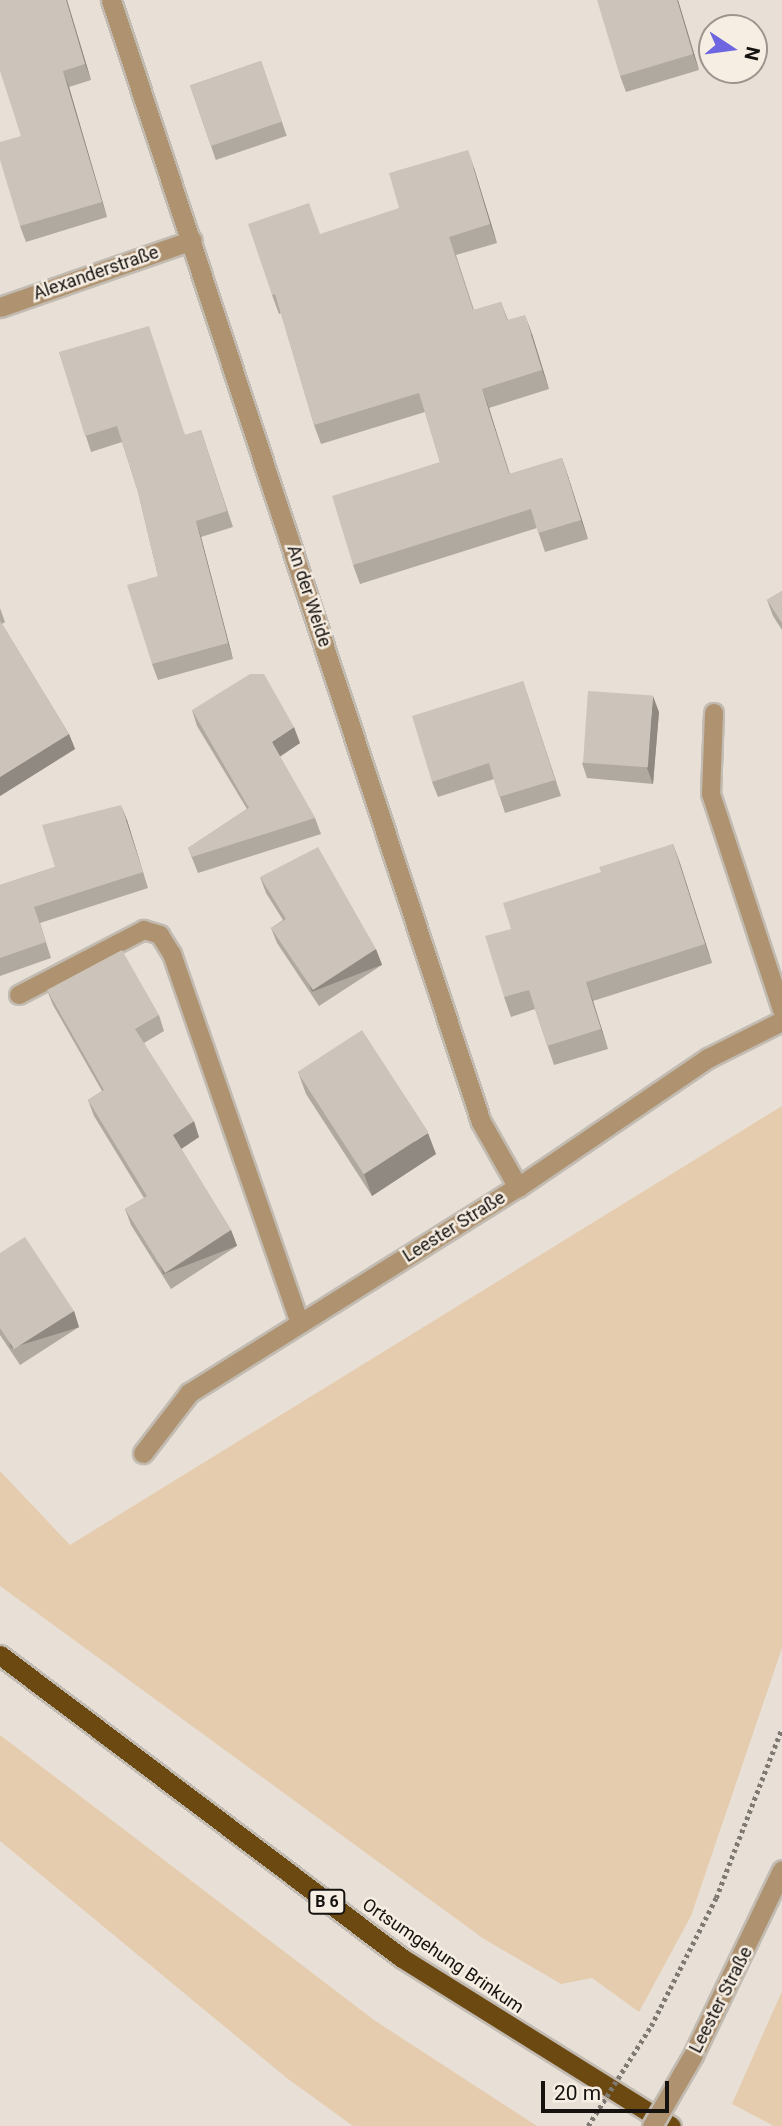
<!DOCTYPE html>
<html>
<head>
<meta charset="utf-8">
<style>
	body { margin:0 }
	#map { position:relative; width:782px; height:2126px; overflow:hidden; background:#e8e0d6; font-family:Roboto,sans-serif }
	div>[style] { position:absolute }
	[style*='--x'] { left:calc(var(--x)*1px); top:calc(var(--y)*1px); width:calc(var(--w)*1px); rotate:calc(var(--a)*1deg) }
	.green>* { inset:0; background:#e5ccae }
	.path>* { height:4.5px; margin-top:-2.25px; transform-origin:0; background:repeating-linear-gradient(90deg,#7e7972 0 3.5px,transparent 0 7px) }
	.roads { filter:drop-shadow(2px 0 #c2bbb2) drop-shadow(-2px 0 #c2bbb2) drop-shadow(0 2px #c2bbb2) drop-shadow(0 -2px #c2bbb2) }
	.service>* { height:18px; margin:-9px; padding:0 9px; transform-origin:9px; border-radius:9px; background:#af9370 }
	.minor>* { height:19px; margin:-9.5px; padding:0 9.5px; transform-origin:9.5px; border-radius:9.5px; background:#af9370 }
	.tertiary>* { height:19px; margin:-9.5px; padding:0 9.5px; transform-origin:9.5px; border-radius:9.5px; background:#af9370 }
	.trunk>* { height:19px; margin:-9.5px; padding:0 9.5px; transform-origin:9.5px; border-radius:9.5px; background:#6d4912 }
	.path-bridge>* { height:4.5px; margin-top:-2.25px; transform-origin:0; background:repeating-linear-gradient(90deg,#7e7972 0 3.5px,transparent 0 7px) }
	.bridges { filter:drop-shadow(2px 0 #c2bbb2) drop-shadow(-2px 0 #c2bbb2) drop-shadow(0 2px #c2bbb2) drop-shadow(0 -2px #c2bbb2) }
	.tertiary-bridge>* { height:19px; margin:-9.5px; padding:0 9.5px; transform-origin:9.5px; border-radius:9.5px; background:#af9370 }
	.wall>* { inset:0; background:#afa9a0; transform-origin:0 0 }
	.shaded-wall>* { inset:0; background:#8f8982; transform-origin:0 0 }
	.building>* { inset:0; background:#ccc4ba; transform-origin:0 0 }
	span { translate:-50% -50%; white-space:nowrap; text-align:center; line-height:1.15; -webkit-text-stroke:5px #f6ede3; paint-order:stroke }
	.shield-label span { padding:2px 5px; background:#f6ede3; border:2px solid; border-radius:5px; -webkit-text-stroke-width:0 }
	.shield-label { font-size:16px; color:#15120f; font-weight:700 }
	.street-label { font-size:18px; color:#15120f }
	.north { position:absolute; left:698px; top:14px; width:70px; height:70px; box-sizing:border-box; background:#f6ede3; border:2px solid #9c958e; border-radius:50%; rotate:103deg; font-size:19px; font-weight:700; line-height:28px; text-align:center; color:#15120f }
	.north::after { content:''; display:block; margin:auto; width:24px; height:32px; background:#6e66e0; clip-path:polygon(50% 0,100% 100%,50% 72%,0 100%) }
	.scale { position:absolute; left:541px; top:2081px; width:128px; height:32px; box-sizing:border-box; border:4px solid #15120f; border-top:0; padding-left:9px; font-size:21px; line-height:24px; white-space:nowrap; color:#15120f; -webkit-text-stroke:5px #f6ede3; paint-order:stroke }
</style>
</head>
<body>
<div id="map">
	<div class="green">
		<div style="clip-path:polygon(782px 1106px,782px 1648px,691px 1916px,639px 2012px,592px 1978px,561px 1984px,484px 1939px,0 1586px,0 1471px,70px 1545px)"></div>
		<div style="clip-path:polygon(0 1735px,374px 2020px,537px 2126px,353px 2126px,288px 2079px,0 1841px)"></div>
		<div style="clip-path:polygon(782px 1991px,782px 2126px,774px 2126px,732px 2104px)"></div>
	</div>
	<div class="path">
		<div style="--x:651;--y:2026;--w:144;--a:-63.1"></div>
		<div style="--x:716;--y:1898;--w:182;--a:-68.8"></div>
	</div>
	<div class="roads">
		<div class="service">
			<div style="--x:714;--y:713;--w:81;--a:92.1"></div>
			<div style="--x:711;--y:794;--w:227;--a:71.8"></div>
			<div style="--x:19;--y:995;--w:141;--a:-27.5"></div>
			<div style="--x:144;--y:930;--w:17;--a:17"></div>
			<div style="--x:160;--y:935;--w:22;--a:58"></div>
			<div style="--x:172;--y:954;--w:391;--a:70.9"></div>
		</div>
		<div class="minor">
			<div style="--x:111;--y:0;--w:1181;--a:71.75"></div>
			<div style="--x:481;--y:1122;--w:75;--a:60.4"></div>
			<div style="--x:0;--y:307;--w:203;--a:-19.2"></div>
			<div style="--x:143;--y:1453;--w:76;--a:-52.5"></div>
			<div style="--x:189;--y:1393;--w:388;--a:-32.1"></div>
			<div style="--x:518;--y:1187;--w:230;--a:-34.2"></div>
			<div style="--x:708;--y:1058;--w:83;--a:-26.6"></div>
		</div>
		<div class="tertiary">
			<div style="--x:693;--y:2055;--w:205;--a:-64.3"></div>
		</div>
		<div class="trunk">
			<div style="--x:0;--y:1655;--w:503;--a:37.01"></div>
			<div style="--x:402;--y:1958;--w:317;--a:32"></div>
		</div>
	</div>
	<div class="path-bridge">
		<div style="--x:588;--y:2126;--w:118;--a:-57.8"></div>
	</div>
	<div class="bridges">
		<div class="tertiary-bridge">
			<div style="--x:652;--y:2126;--w:82;--a:-60"></div>
		</div>
	</div>
	<div class="wall">
		<div style="clip-path:polygon(0 0,67px 0,91px 80px,69px 87px,107px 217px,26px 242px,20px 226px,21px 136px)"></div>
		<div style="clip-path:polygon(678px 0,699px 70px,626px 92px,620px 76px)"></div>
		<div style="left:261px;top:61px;width:79px;height:75px;rotate:71deg"></div>
		<div style="clip-path:polygon(474px 168px,497px 243px,456px 255px,474px 310px,501px 302px,508px 320px,532px 334px,549px 389px,489px 408px,510px 474px,562px 458px,588px 539px,545px 552px,537px 528px,360px 584px,353px 565px,440px 462px,425px 412px,321px 444px,314px 425px,281px 313px,279px 314px,272px 295px,399px 208px)"></div>
		<div style="clip-path:polygon(59px 352px,186px 435px,201px 430px,233px 527px,201px 537px,233px 659px,158px 680px,152px 664px,158px 576px,138px 492px,122px 442px,91px 452px)"></div>
		<div style="clip-path:polygon(782px 591px,782px 630px,773px 616px,767px 600px)"></div>
		<div style="clip-path:polygon(0 608px,5px 622px,2px 624px,69px 734px,75px 749px,0 796px)"></div>
		<div style="clip-path:polygon(523px 681px,561px 796px,505px 813px,494px 779px,438px 797px,432px 782px)"></div>
		<div style="clip-path:polygon(192px 710px,300px 743px,280px 757px,315px 818px,321px 834px,198px 873px,188px 848px,247px 809px,197px 726px)"></div>
		<div style="clip-path:polygon(659px 712px,653px 784px,587px 778px,582px 763px)"></div>
		<div style="clip-path:polygon(127px 820px,148px 888px,40px 923px,51px 958px,0 976px,0 885px,55px 867px)"></div>
		<div style="clip-path:polygon(673px 844px,712px 963px,593px 1001px,608px 1049px,554px 1065px,535px 1009px,511px 1017px,504px 997px,511px 929px,601px 872px)"></div>
		<div style="clip-path:polygon(260px 877px,382px 965px,319px 1006px,277px 943px,271px 928px,283px 920px,266px 893px)"></div>
		<div style="clip-path:polygon(47px 990px,159px 1015px,164px 1031px,144px 1043px,199px 1137px,181px 1149px,231px 1230px,237px 1246px,171px 1289px,131px 1225px,125px 1209px,144px 1198px,94px 1116px,88px 1100px,102px 1091px,53px 1005px)"></div>
		<div style="clip-path:polygon(298px 1072px,436px 1154px,372px 1196px,306px 1094px)"></div>
		<div style="clip-path:polygon(0 1253px,74px 1311px,79px 1327px,20px 1365px,0 1335px)"></div>
	</div>
	<div class="shaded-wall">
		<div style="clip-path:polygon(66px 0,67px 0,91px 80px,85px 64px)"></div>
		<div style="clip-path:polygon(677px 0,678px 0,699px 70px,693px 54px)"></div>
		<div style="clip-path:polygon(63px 71px,69px 87px,107px 217px,102px 202px)"></div>
		<div style="clip-path:polygon(468px 150px,474px 168px,497px 243px,490px 224px)"></div>
		<div style="clip-path:polygon(525px 315px,532px 334px,549px 389px,542px 370px)"></div>
		<div style="clip-path:polygon(482px 389px,489px 408px,515px 493px,509px 474px)"></div>
		<div style="clip-path:polygon(562px 458px,568px 476px,588px 539px,581px 520px)"></div>
		<div style="clip-path:polygon(196px 521px,201px 537px,233px 659px,228px 643px)"></div>
		<div style="clip-path:polygon(653px 696px,659px 712px,653px 784px,647px 768px)"></div>
		<div style="clip-path:polygon(294px 727px,300px 743px,277px 758px,272px 742px)"></div>
		<div style="clip-path:polygon(69px 734px,75px 749px,0 796px,0 777px)"></div>
		<div style="clip-path:polygon(121px 805px,127px 820px,148px 888px,143px 872px)"></div>
		<div style="clip-path:polygon(673px 844px,680px 863px,712px 963px,705px 944px)"></div>
		<div style="left:376px;top:949px;width:17px;height:75px;rotate:69deg"></div>
		<div style="clip-path:polygon(586px 982px,593px 1001px,608px 1049px,601px 1029px)"></div>
		<div style="clip-path:polygon(194px 1121px,199px 1137px,178px 1151px,173px 1135px)"></div>
		<div style="clip-path:polygon(428px 1133px,436px 1154px,372px 1196px,364px 1174px)"></div>
		<div style="left:231px;top:1230px;width:17px;height:79px;rotate:69deg"></div>
		<div style="left:74px;top:1311px;width:17px;height:71px;rotate:73deg"></div>
	</div>
	<div class="building">
		<div style="clip-path:polygon(0 0,66px 0,85px 64px,63px 71px,102px 202px,20px 226px,0 160px,0 142px,21px 136px,0 71px)"></div>
		<div style="clip-path:polygon(597px 0,677px 0,693px 54px,620px 76px)"></div>
		<div style="left:261px;top:61px;width:64px;height:75px;rotate:71deg"></div>
		<div style="clip-path:polygon(468px 150px,490px 224px,449px 237px,473px 310px,501px 302px,507px 320px,525px 315px,542px 370px,482px 389px,509px 474px,562px 458px,581px 520px,538px 533px,531px 509px,353px 565px,332px 496px,440px 462px,419px 393px,314px 425px,275px 294px,272px 295px,248px 224px,309px 203px,320px 234px,399px 208px,389px 173px)"></div>
		<div style="clip-path:polygon(149px 326px,185px 435px,201px 430px,227px 511px,196px 521px,228px 643px,152px 664px,127px 585px,158px 576px,138px 492px,117px 426px,85px 436px,59px 352px)"></div>
		<div style="clip-path:polygon(782px 591px,782px 623px,767px 600px)"></div>
		<div style="clip-path:polygon(0 621px,69px 734px,0 777px)"></div>
		<div style="clip-path:polygon(250px 674px,264px 674px,294px 727px,272px 742px,315px 818px,192px 857px,188px 848px,249px 808px,192px 710px)"></div>
		<div style="clip-path:polygon(523px 681px,555px 780px,499px 797px,489px 763px,432px 782px,412px 716px)"></div>
		<div style="left:588px;top:691px;width:65px;height:72px;rotate:4deg"></div>
		<div style="clip-path:polygon(121px 805px,143px 872px,34px 907px,46px 942px,0 958px,0 885px,55px 867px,42px 825px)"></div>
		<div style="clip-path:polygon(673px 844px,705px 944px,586px 982px,601px 1029px,547px 1046px,529px 990px,504px 997px,485px 936px,511px 929px,503px 903px,601px 872px,599px 867px)"></div>
		<div style="clip-path:polygon(318px 847px,376px 949px,313px 990px,271px 928px,286px 919px,260px 877px)"></div>
		<div style="clip-path:polygon(122px 950px,159px 1015px,135px 1029px,194px 1121px,173px 1135px,231px 1230px,165px 1273px,125px 1209px,147px 1196px,88px 1100px,104px 1090px,47px 990px)"></div>
		<div style="left:362px;top:1030px;width:122px;height:77px;rotate:57deg"></div>
		<div style="clip-path:polygon(25px 1237px,74px 1311px,14px 1349px,0 1328px,0 1253px)"></div>
	</div>
	<div class="shield-label">
		<span style="left:327px;top:1902px">B 6</span>
	</div>
	<div class="street-label">
		<span style="left:96px;top:273px;rotate:-19deg">Alexanderstraße</span>
		<span style="left:309px;top:596px;rotate:72deg">An der Weide</span>
		<span style="left:454px;top:1227px;rotate:-32deg">Leester Straße</span>
		<span style="left:443px;top:1956px;rotate:34deg">Ortsumgehung Brinkum</span>
		<span style="left:721px;top:2000px;rotate:-63deg">Leester Straße</span>
	</div>
	<div class="north">N</div>
	<div class="scale">20 m</div>
</div>
</body>
</html>
